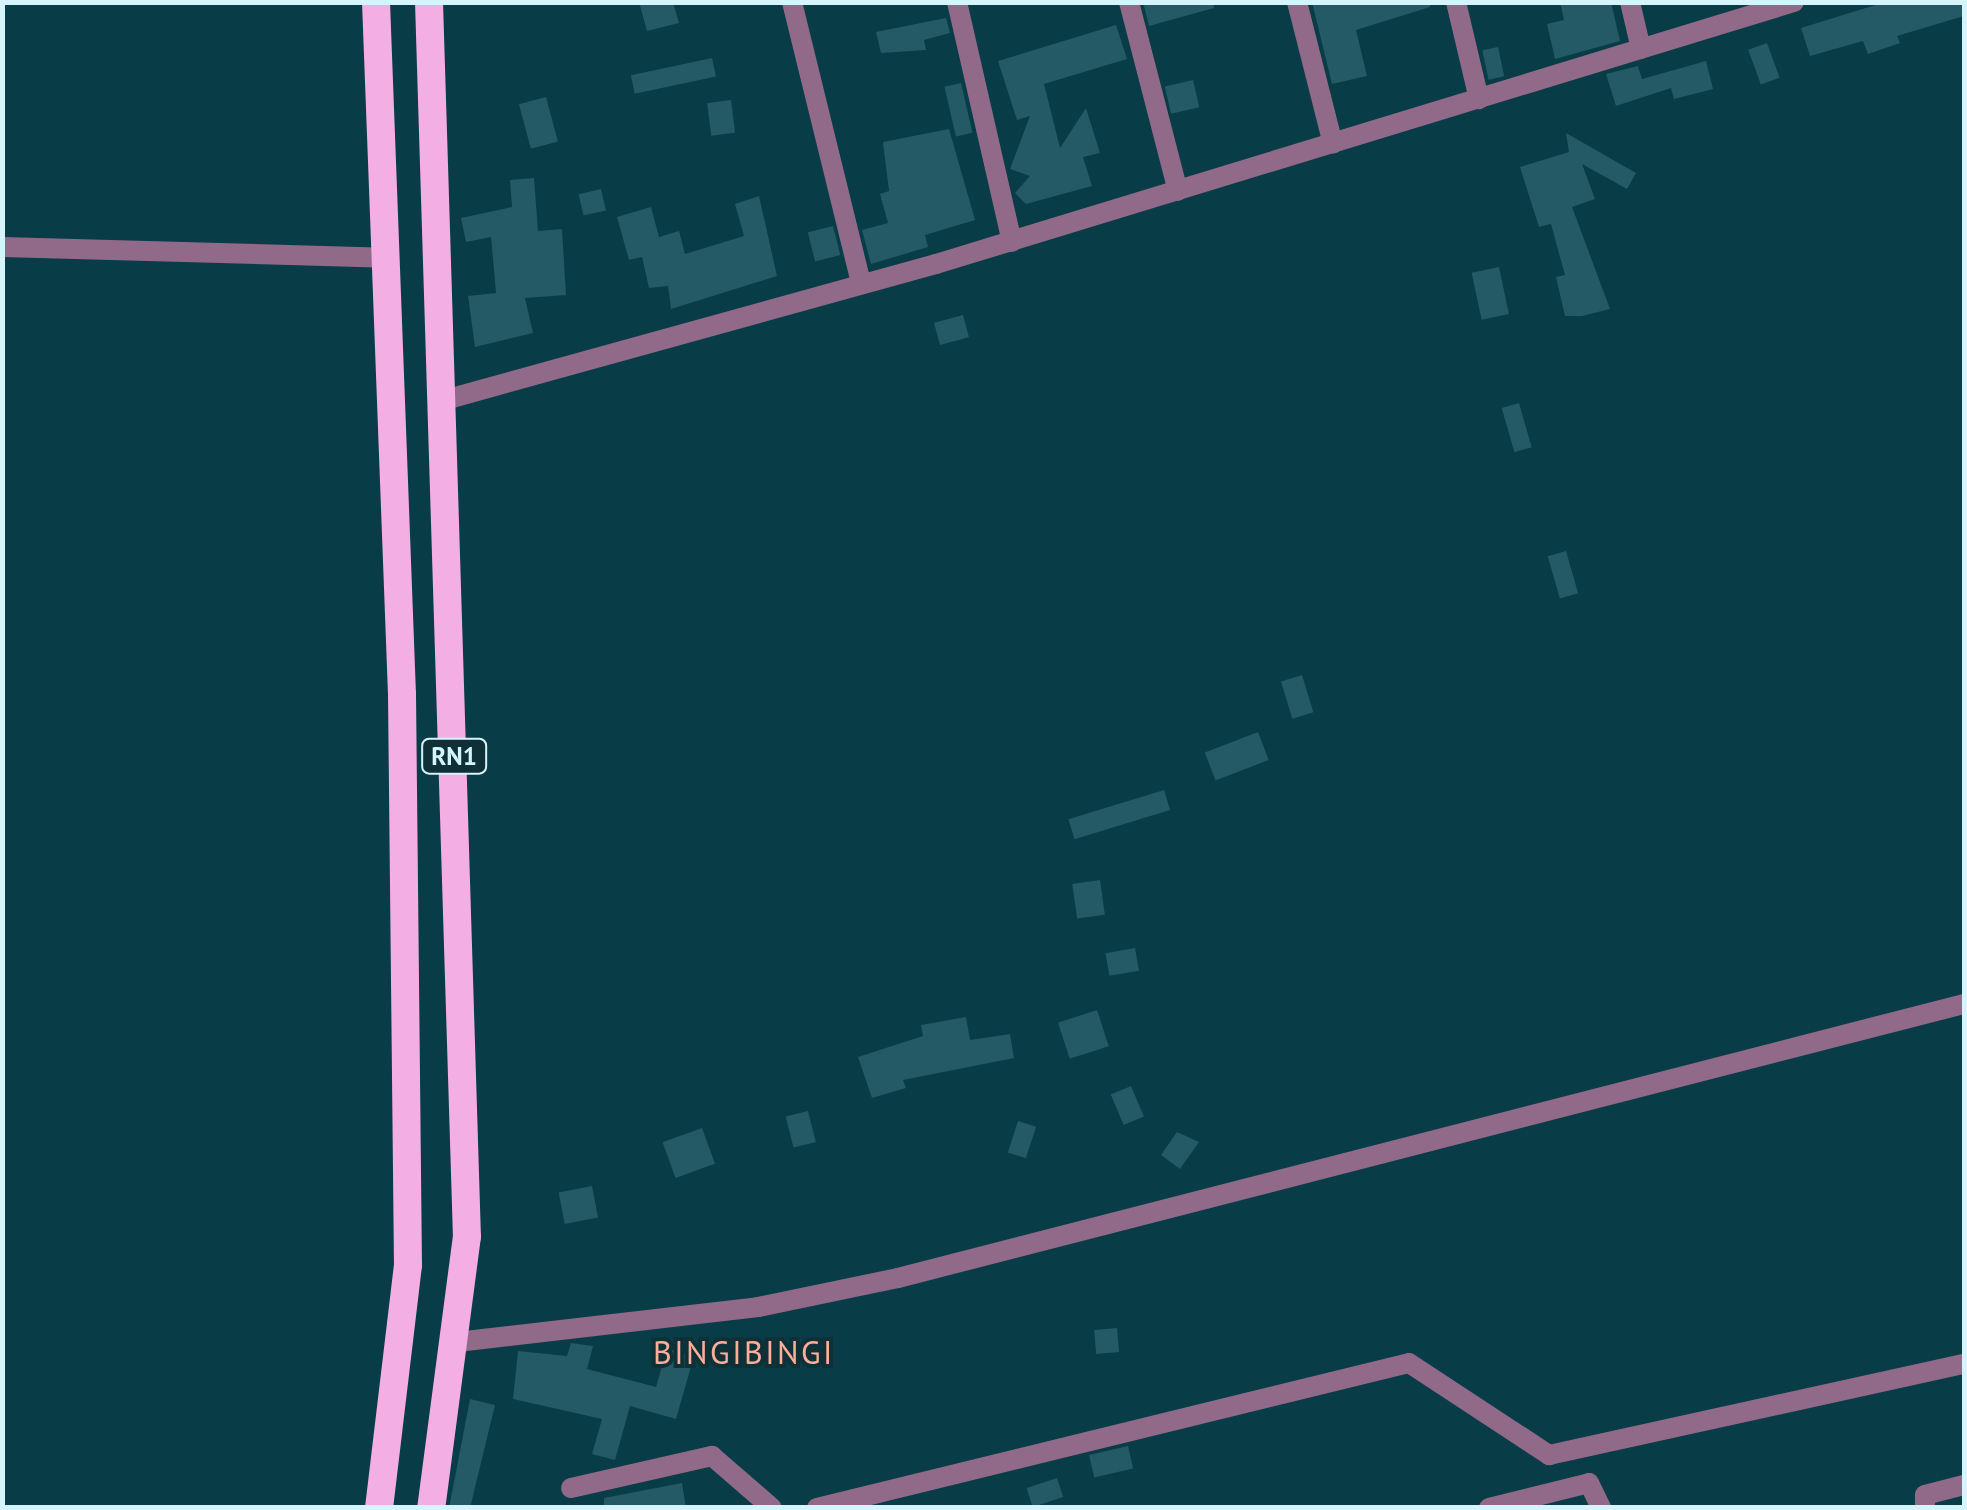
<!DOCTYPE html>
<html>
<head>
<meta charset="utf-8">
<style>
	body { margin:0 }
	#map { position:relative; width:1967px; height:1510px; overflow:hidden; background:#083c46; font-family:"PT Sans",sans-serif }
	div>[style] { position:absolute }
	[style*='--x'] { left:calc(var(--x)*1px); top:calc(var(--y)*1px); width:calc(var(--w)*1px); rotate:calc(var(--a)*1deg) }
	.building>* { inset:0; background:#245a65; transform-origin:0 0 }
	.minor>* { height:20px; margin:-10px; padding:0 10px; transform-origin:10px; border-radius:10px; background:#916a89 }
	.trunk>* { height:28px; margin:-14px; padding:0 14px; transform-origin:14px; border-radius:14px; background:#f3aee4 }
	span { translate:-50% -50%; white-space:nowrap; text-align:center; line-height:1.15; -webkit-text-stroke:8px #0f3037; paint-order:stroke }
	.shield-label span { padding:2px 8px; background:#0f3037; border:2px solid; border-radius:8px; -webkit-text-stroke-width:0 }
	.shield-label { font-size:25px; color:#d6f4fc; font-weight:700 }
	.quarter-label { font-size:32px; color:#ffae9a; letter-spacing:2.5px }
	.frame { position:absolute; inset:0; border:5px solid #d6f4fc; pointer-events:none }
</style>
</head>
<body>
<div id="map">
	<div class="building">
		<div style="clip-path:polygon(639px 2px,673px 2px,679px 23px,647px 31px)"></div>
		<div style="clip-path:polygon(1143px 2px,1213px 2px,1214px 8px,1149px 26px)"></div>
		<div style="clip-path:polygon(1312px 2px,1430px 2px,1430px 7px,1356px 30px,1367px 76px,1332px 84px)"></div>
		<div style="clip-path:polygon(1560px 2px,1611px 2px,1620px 41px,1555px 59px,1547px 24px,1564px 20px)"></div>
		<div style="clip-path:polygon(1885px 2px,1964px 2px,1964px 16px,1897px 36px,1900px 43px,1868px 54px,1863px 41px,1810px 56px,1801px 28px)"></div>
		<div style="clip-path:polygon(946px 18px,950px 33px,924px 40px,926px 50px,881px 53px,876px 32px)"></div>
		<div style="clip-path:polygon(1116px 25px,1127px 59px,1044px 84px,1060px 148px,1086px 108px,1100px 153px,1083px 157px,1092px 186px,1026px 204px,1015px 193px,1030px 176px,1010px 169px,1030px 116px,1017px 120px,998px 61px)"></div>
		<div style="left:1767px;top:43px;width:37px;height:20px;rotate:70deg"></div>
		<div style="left:1498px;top:47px;width:30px;height:16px;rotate:78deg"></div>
		<div style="left:712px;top:58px;width:19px;height:83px;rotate:78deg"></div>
		<div style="clip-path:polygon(1706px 61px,1713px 89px,1674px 99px,1671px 88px,1616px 106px,1606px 74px,1638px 66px,1642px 79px)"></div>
		<div style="left:1193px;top:80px;width:28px;height:29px;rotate:77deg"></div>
		<div style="left:961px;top:83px;width:51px;height:17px;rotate:77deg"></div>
		<div style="left:546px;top:97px;width:46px;height:28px;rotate:75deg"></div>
		<div style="left:731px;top:100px;width:33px;height:24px;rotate:83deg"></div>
		<div style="clip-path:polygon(949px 129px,975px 220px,925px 235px,928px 247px,871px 264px,862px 230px,888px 223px,880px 194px,889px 191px,883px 142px)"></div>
		<div style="clip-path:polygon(1566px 133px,1636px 173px,1627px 189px,1582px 164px,1595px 199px,1572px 207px,1610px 309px,1582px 316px,1565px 316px,1556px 277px,1565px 275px,1551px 224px,1539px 227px,1520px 167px,1569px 152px)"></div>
		<div style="clip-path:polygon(534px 178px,538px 231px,562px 229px,566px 295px,525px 298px,533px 333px,475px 347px,468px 296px,496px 293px,491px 237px,466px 242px,461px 218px,512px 207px,510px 180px)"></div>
		<div style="left:601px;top:189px;width:22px;height:23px;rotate:77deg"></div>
		<div style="clip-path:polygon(759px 196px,777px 276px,671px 309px,668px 286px,649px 288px,642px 257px,629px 260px,617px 217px,651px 207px,659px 237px,679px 231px,685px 254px,744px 236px,735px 204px)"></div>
		<div style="left:833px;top:226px;width:30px;height:26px;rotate:76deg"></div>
		<div style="left:1499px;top:267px;width:48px;height:28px;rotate:78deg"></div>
		<div style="left:963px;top:315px;width:23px;height:30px;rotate:75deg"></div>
		<div style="left:1519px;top:403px;width:46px;height:18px;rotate:74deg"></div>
		<div style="left:1566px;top:551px;width:44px;height:19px;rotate:74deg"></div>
		<div style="left:1302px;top:675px;width:39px;height:22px;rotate:73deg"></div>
		<div style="left:1258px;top:732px;width:30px;height:57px;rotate:69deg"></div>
		<div style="left:1164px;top:790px;width:21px;height:100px;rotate:73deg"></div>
		<div style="left:1100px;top:880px;width:35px;height:28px;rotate:82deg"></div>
		<div style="left:1135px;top:948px;width:23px;height:30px;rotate:80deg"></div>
		<div style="left:1097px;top:1010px;width:38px;height:41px;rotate:72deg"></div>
		<div style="clip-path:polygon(966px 1017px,970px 1040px,1010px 1034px,1014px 1058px,903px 1080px,906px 1088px,872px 1098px,858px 1057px,923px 1036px,921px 1025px)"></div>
		<div style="left:1131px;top:1086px;width:33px;height:22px;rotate:67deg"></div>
		<div style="left:808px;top:1111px;width:32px;height:23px;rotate:76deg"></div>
		<div style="left:1018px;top:1121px;width:19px;height:33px;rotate:18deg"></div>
		<div style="left:702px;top:1128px;width:38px;height:42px;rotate:70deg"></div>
		<div style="clip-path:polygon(1177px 1132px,1199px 1142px,1180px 1169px,1161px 1155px)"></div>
		<div style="left:592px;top:1186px;width:32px;height:34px;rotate:79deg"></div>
		<div style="left:1117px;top:1328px;width:24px;height:23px;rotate:85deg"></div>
		<div style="clip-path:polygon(571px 1343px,593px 1346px,587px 1369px,656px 1387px,667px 1349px,694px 1356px,676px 1419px,630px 1406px,615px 1460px,592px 1454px,602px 1419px,513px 1399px,518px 1351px,567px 1356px)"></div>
		<div style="clip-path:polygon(470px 1399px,495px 1405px,470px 1508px,449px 1508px)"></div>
		<div style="left:1128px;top:1446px;width:23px;height:40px;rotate:77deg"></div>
		<div style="left:1057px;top:1478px;width:20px;height:32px;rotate:72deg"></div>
		<div style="clip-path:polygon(682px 1483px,686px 1508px,604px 1508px,604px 1498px)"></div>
	</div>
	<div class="minor">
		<div style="--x:792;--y:2;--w:288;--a:76.2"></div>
		<div style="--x:957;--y:2;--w:246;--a:77.1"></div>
		<div style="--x:1129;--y:2;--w:195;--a:75.5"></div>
		<div style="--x:1297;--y:2;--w:146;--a:75.8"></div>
		<div style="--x:1456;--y:2;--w:100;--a:76.7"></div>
		<div style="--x:1630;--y:2;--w:48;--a:76.8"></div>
		<div style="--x:2;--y:247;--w:383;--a:1.6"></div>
		<div style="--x:441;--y:401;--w:514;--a:-15.47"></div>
		<div style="--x:936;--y:264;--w:897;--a:-16.98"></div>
		<div style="--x:457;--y:1342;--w:303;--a:-6.6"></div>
		<div style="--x:758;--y:1307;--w:143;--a:-11.7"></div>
		<div style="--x:898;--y:1278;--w:1101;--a:-14.42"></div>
		<div style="--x:571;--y:1488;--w:145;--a:-12.8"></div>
		<div style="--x:712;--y:1456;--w:79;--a:40.9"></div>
		<div style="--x:817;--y:1508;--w:609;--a:-13.76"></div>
		<div style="--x:1409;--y:1363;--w:168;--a:33.3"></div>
		<div style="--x:1549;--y:1455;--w:425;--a:-12.4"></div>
		<div style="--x:1489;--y:1508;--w:103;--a:-14"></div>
		<div style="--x:1589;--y:1483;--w:28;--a:64"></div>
		<div style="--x:1925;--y:1508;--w:13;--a:-90"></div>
		<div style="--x:1925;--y:1495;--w:40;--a:-14.4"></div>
	</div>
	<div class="trunk">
		<div style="--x:376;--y:2;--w:692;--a:87.85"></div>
		<div style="--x:402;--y:694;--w:571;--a:89.4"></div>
		<div style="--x:408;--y:1265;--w:245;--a:96.8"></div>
		<div style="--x:429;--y:2;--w:1235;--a:88.24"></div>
		<div style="--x:467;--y:1236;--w:274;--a:97.5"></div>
	</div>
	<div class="shield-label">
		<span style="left:454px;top:756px">RN1</span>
	</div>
	<div class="quarter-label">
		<span style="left:744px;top:1352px">BINGIBINGI</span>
	</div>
	<div class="frame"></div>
</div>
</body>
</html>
